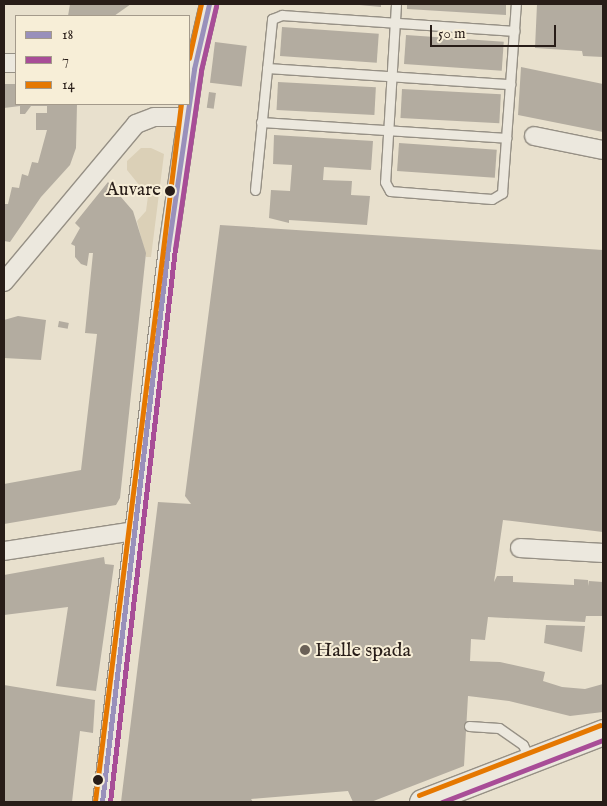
<!DOCTYPE html>
<html>
<head>
<meta charset="utf-8">
<style>
	body { margin:0 }
	#map { position:relative; width:607px; height:806px; overflow:hidden; background:#e8e0cd; font-family:"IM FELL English",serif }
	div>[style] { position:absolute }
	[style*='--x'] { left:calc(var(--x)*1px); top:calc(var(--y)*1px); width:calc(var(--w)*1px); rotate:calc(var(--a)*1deg) }
	.green>* { inset:0; background:#dbd0b7 }
	.building>* { inset:0; background:#b3aca0; transform-origin:0 0 }
	.roads { filter:drop-shadow(1px 0 #969085) drop-shadow(-1px 0 #969085) drop-shadow(0 1px #969085) drop-shadow(0 -1px #969085) }
	.lane>* { height:9px; margin:-4.5px; padding:0 4.5px; transform-origin:4.5px; border-radius:4.5px; background:#ece8de }
	.street>* { height:18px; margin:-9px; padding:0 9px; transform-origin:9px; border-radius:9px; background:#ece8de }
	.secondary>* { height:25px; margin:-12.5px; padding:0 12.5px; transform-origin:12.5px; border-radius:12.5px; background:#ece8de }
	.bus-1>* { height:5px; margin:-2.5px; padding:0 2.5px; transform-origin:2.5px; border-radius:2.5px; background:#9990bb }
	.bus-2>* { height:5px; margin:-2.5px; padding:0 2.5px; transform-origin:2.5px; border-radius:2.5px; background:#a84d97 }
	.bus-3>* { height:5px; margin:-2.5px; padding:0 2.5px; transform-origin:2.5px; border-radius:2.5px; background:#e57801 }
	.dots>* { width:14px; height:14px; translate:-50% -50%; box-sizing:border-box; border:2px solid #f7eed7; border-radius:50% }
	span { translate:-50% -50%; white-space:nowrap; text-align:center; line-height:1.15; -webkit-text-stroke:4px #f7eed7; paint-order:stroke }
	.bus-label { font-size:19px; color:#281d18 }
	.right { translate:-100% -50%; text-align:right }
	.poi-label { font-size:20px; color:#281d18 }
	.left { translate:0 -50%; text-align:left }
	.frame { position:absolute; inset:0; border:5px solid #281d18; pointer-events:none }
	.legend { position:absolute; left:15px; top:15px; width:175px; height:90px; box-sizing:border-box; background:#f7eed7; border:1px solid #a49a8b; margin:0; padding:6px 9px; list-style:none; font-size:15px; color:#281d18 }
	.legend li { display:flex; align-items:center; gap:10px; height:25px }
	.legend b { width:25px; border:1px solid #a49a8b }
	.scale { position:absolute; left:430px; top:25px; width:126px; height:22px; box-sizing:border-box; border:2px solid #281d18; border-top:0; padding-left:6px; font-size:15px; line-height:18px; white-space:nowrap; color:#281d18; -webkit-text-stroke:4px #f7eed7; paint-order:stroke }
</style>
</head>
<body>
<div id="map">
	<div class="green">
		<div style="clip-path:polygon(141px 148px,151px 148px,164px 154px,151px 257px,146px 257px,137px 221px,146px 211px,148px 196px,127px 170px,127px 161px)"></div>
	</div>
	<div class="building">
		<div style="clip-path:polygon(70px 4px,131px 4px,114px 16px,68px 16px)"></div>
		<div style="clip-path:polygon(349px 4px,381px 4px,381px 7px)"></div>
		<div style="clip-path:polygon(407px 4px,506px 4px,506px 15px,407px 9px)"></div>
		<div style="clip-path:polygon(537px 4px,603px 4px,603px 57px,583px 56px,582px 51px,535px 48px)"></div>
		<div style="left:282px;top:27px;width:97px;height:29px;rotate:4deg"></div>
		<div style="left:406px;top:35px;width:98px;height:29px;rotate:4deg"></div>
		<div style="left:215px;top:42px;width:32px;height:41px;rotate:7deg"></div>
		<div style="clip-path:polygon(521px 67px,603px 84px,603px 132px,518px 115px)"></div>
		<div style="left:278px;top:82px;width:98px;height:28px;rotate:3deg"></div>
		<div style="clip-path:polygon(4px 84px,16px 84px,16px 104px,77px 104px,76px 148px,70px 165px,41px 197px,10px 242px,4px 241px,4px 204px,8px 204px,12px 187px,19px 188px,22px 174px,28px 176px,32px 162px,38px 163px,47px 130px,36px 130px,36px 113px,47px 113px,47px 106px,31px 106px,25px 114px,20px 114px,20px 106px,4px 108px)"></div>
		<div style="left:402px;top:89px;width:99px;height:29px;rotate:3deg"></div>
		<div style="left:209px;top:92px;width:7px;height:16px;rotate:8deg"></div>
		<div style="clip-path:polygon(274px 135px,373px 141px,371px 170px,324px 167px,323px 180px,352px 181px,351px 195px,370px 196px,367px 225px,289px 220px,289px 223px,269px 218px,271px 190px,290px 191px,292px 165px,273px 164px)"></div>
		<div style="left:399px;top:143px;width:98px;height:28px;rotate:4deg"></div>
		<div style="clip-path:polygon(108px 182px,133px 211px,146px 253px,120px 498px,116px 505px,4px 524px,4px 484px,81px 470px,97px 334px,85px 333px,93px 253px,89px 253px,87px 266px,81px 264px,75px 257px,75px 246px,71px 244px,80px 228px,75px 223px)"></div>
		<div style="clip-path:polygon(220px 225px,603px 250px,603px 532px,503px 520px,494px 582px,497px 576px,513px 576px,513px 582px,574px 585px,574px 579px,588px 580px,589px 586px,589px 581px,603px 582px,603px 616px,586px 616px,585px 622px,488px 617px,485px 640px,471px 639px,470px 661px,500px 662px,545px 672px,543px 681px,562px 687px,585px 689px,603px 684px,603px 712px,570px 716px,509px 701px,468px 696px,464px 766px,371px 802px,353px 802px,348px 791px,251px 799px,253px 802px,121px 802px,158px 502px,191px 504px,185px 496px)"></div>
		<div style="clip-path:polygon(18px 316px,46px 320px,41px 360px,4px 358px,4px 320px)"></div>
		<div style="left:59px;top:321px;width:10px;height:6px;rotate:11deg"></div>
		<div style="clip-path:polygon(104px 557px,105px 564px,114px 565px,96px 691px,56px 686px,68px 607px,4px 615px,4px 575px)"></div>
		<div style="clip-path:polygon(546px 625px,585px 626px,582px 652px,544px 643px)"></div>
		<div style="clip-path:polygon(4px 685px,95px 700px,93px 733px,80px 731px,72px 802px,4px 802px)"></div>
	</div>
	<div class="roads">
		<div class="lane">
			<div style="--x:396;--y:4;--w:178;--a:93.5"></div>
			<div style="--x:385;--y:182;--w:10;--a:61"></div>
			<div style="--x:390;--y:191;--w:102;--a:4.5"></div>
			<div style="--x:492;--y:199;--w:12;--a:-31"></div>
			<div style="--x:502;--y:193;--w:190;--a:-85.8"></div>
			<div style="--x:267;--y:68;--w:244;--a:3.8"></div>
			<div style="--x:261;--y:122;--w:246;--a:3.7"></div>
			<div style="--x:255;--y:190;--w:172;--a:-84.3"></div>
			<div style="--x:272;--y:19;--w:11;--a:-22"></div>
			<div style="--x:282;--y:15;--w:233;--a:3.9"></div>
			<div style="--x:469;--y:726;--w:30;--a:4"></div>
			<div style="--x:499;--y:728;--w:29;--a:35"></div>
			<div style="--x:523;--y:745;--w:14;--a:65"></div>
		</div>
		<div class="street">
			<div style="--x:4;--y:63;--w:12;--a:0"></div>
			<div style="--x:534;--y:136;--w:70;--a:11.5"></div>
			<div style="--x:4;--y:282;--w:206;--a:-50.1"></div>
			<div style="--x:136;--y:124;--w:19;--a:-21"></div>
			<div style="--x:154;--y:117;--w:33;--a:0"></div>
			<div style="--x:520;--y:548;--w:83;--a:3.4"></div>
			<div style="--x:4;--y:551;--w:132;--a:-8.7"></div>
			<div style="--x:102;--y:802;--w:558;--a:-83.21"></div>
			<div style="--x:168;--y:248;--w:181;--a:-81.7"></div>
			<div style="--x:194;--y:69;--w:67;--a:-77"></div>
		</div>
		<div class="secondary">
			<div style="--x:422;--y:802;--w:194;--a:-21.1"></div>
		</div>
	</div>
	<div class="bus-1">
		<div style="--x:102;--y:802;--w:558;--a:-83.21"></div>
		<div style="--x:168;--y:248;--w:181;--a:-81.7"></div>
		<div style="--x:194;--y:69;--w:67;--a:-77"></div>
	</div>
	<div class="bus-2">
		<div style="--x:110;--y:802;--w:557;--a:-83.3"></div>
		<div style="--x:175;--y:249;--w:181;--a:-81.7"></div>
		<div style="--x:201;--y:70;--w:66;--a:-76.8"></div>
		<div style="--x:442;--y:802;--w:173;--a:-21.1"></div>
	</div>
	<div class="bus-3">
		<div style="--x:189;--y:58;--w:55;--a:-77.5"></div>
		<div style="--x:419;--y:795;--w:194;--a:-21.1"></div>
		<div style="--x:95;--y:801;--w:702;--a:-82.97"></div>
	</div>
	<div class="dots">
		<div style="left:170px;top:191px;background:#281d18"></div>
		<div style="left:305px;top:650px;background:#6b6157"></div>
		<div style="left:98px;top:780px;background:#281d18"></div>
	</div>
	<div class="bus-label">
		<span class="right" style="left:161px;top:191px">Auvare</span>
	</div>
	<div class="poi-label">
		<span class="left" style="left:315px;top:650px">Halle spada</span>
	</div>
	<div class="frame"></div>
	<ul class="legend">
	<li><b style="height:6px;background:#9990bb"></b>18</li>
	<li><b style="height:6px;background:#a84d97"></b>7</li>
	<li><b style="height:6px;background:#e57801"></b>14</li>
	</ul>
	<div class="scale">50 m</div>
</div>
</body>
</html>
